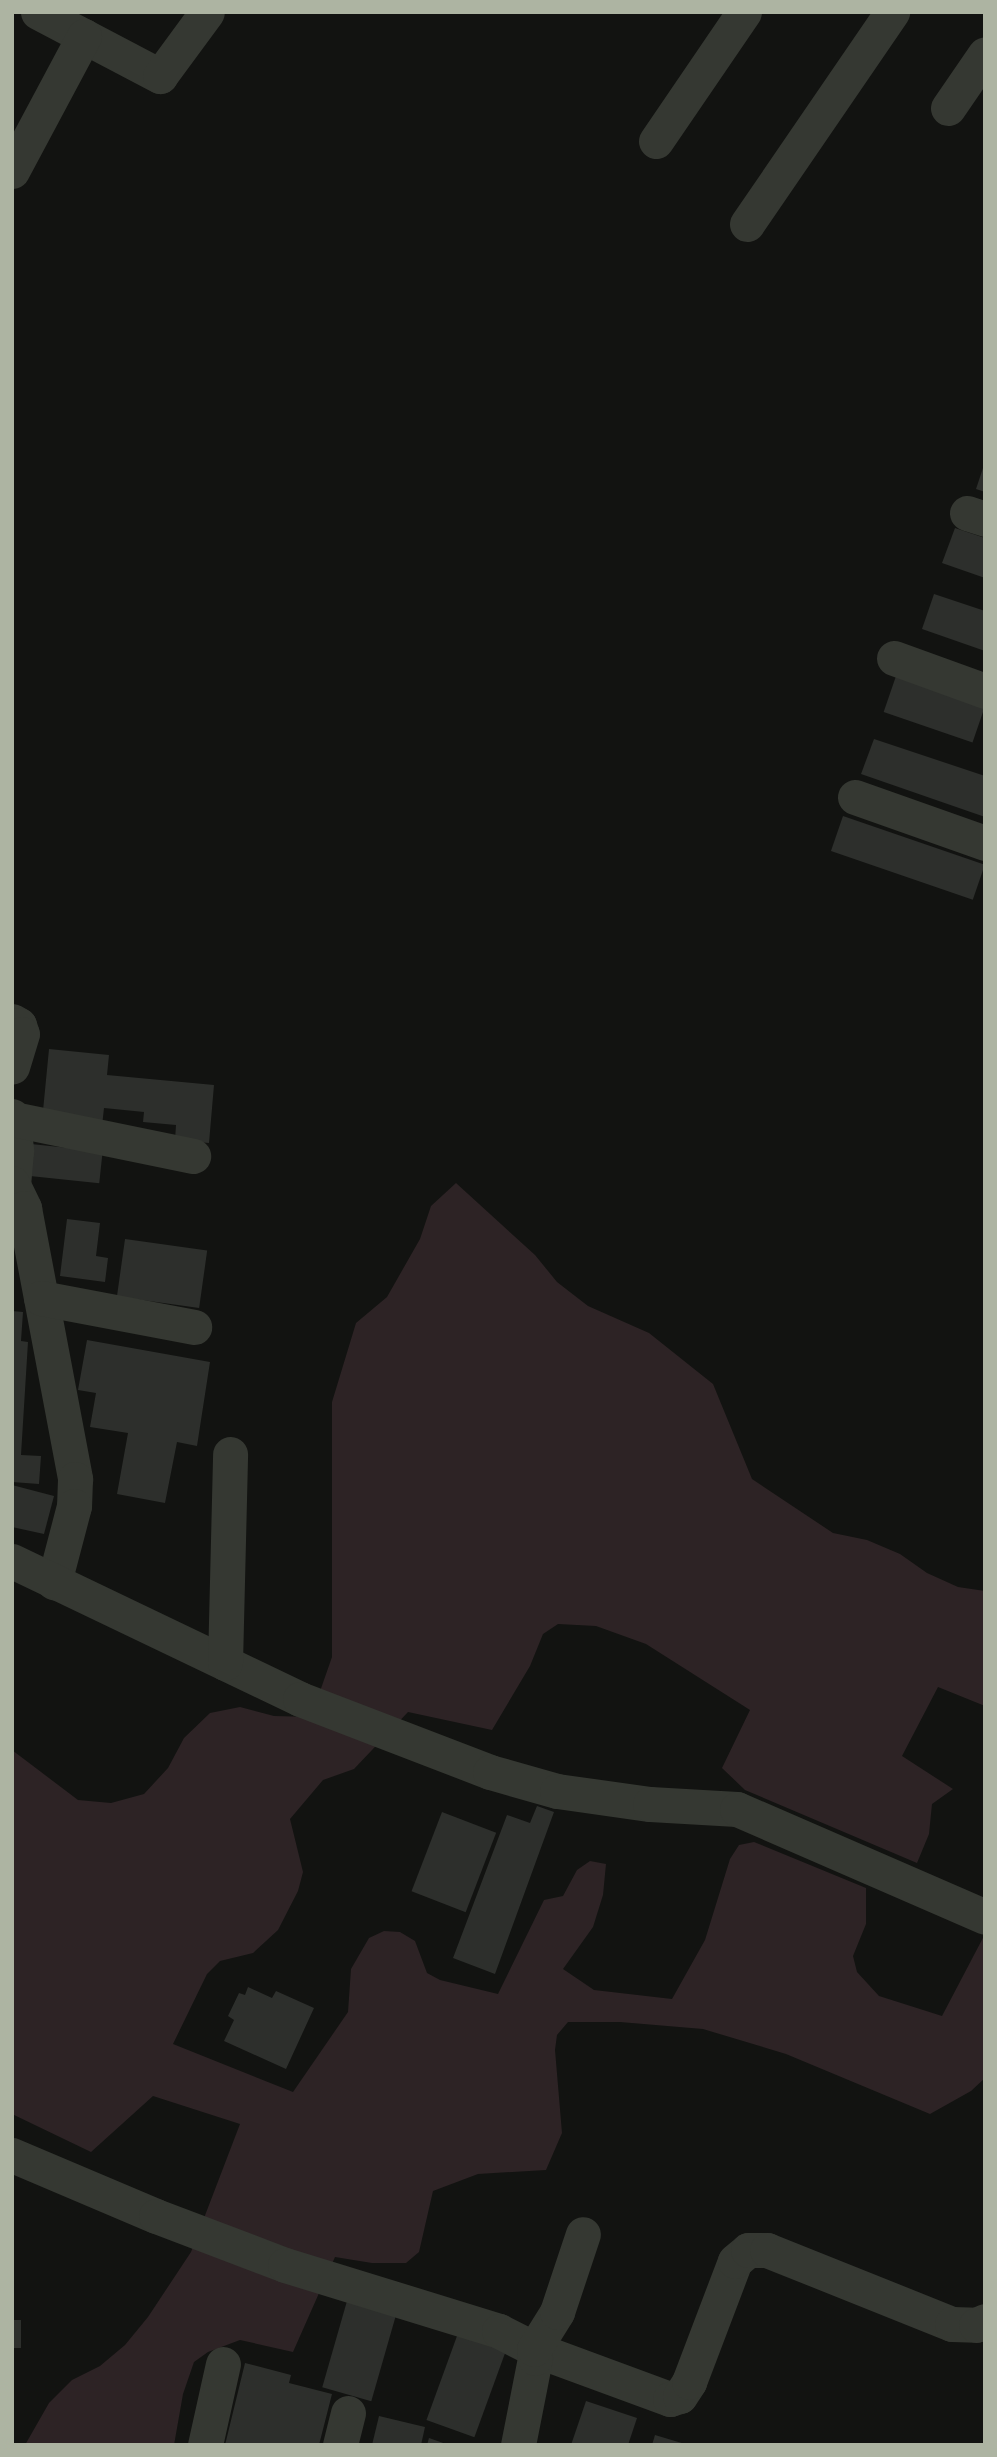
<!DOCTYPE html>
<html>
<head>
<meta charset="utf-8">
<style>
	body { margin:0 }
	#map { position:relative; width:997px; height:2457px; overflow:hidden; background:#121311; font-family:Ubuntu,sans-serif }
	div>[style] { position:absolute }
	[style*='--x'] { left:calc(var(--x)*1px); top:calc(var(--y)*1px); width:calc(var(--w)*1px); rotate:calc(var(--a)*1deg) }
	.green>* { inset:0; background:#2d2325 }
	.building>* { inset:0; background:#2d2f2c; transform-origin:0 0 }
	.street>* { height:35px; margin:-17.5px; padding:0 17.5px; transform-origin:17.5px; border-radius:17.5px; background:#353832 }
	span { translate:-50% -50%; white-space:nowrap; text-align:center; line-height:1.15; -webkit-text-stroke:5px #0d0e0c; paint-order:stroke }
	.frame { position:absolute; inset:0; border:14px solid #adb4a2; pointer-events:none }
</style>
</head>
<body>
<div id="map">
	<div class="green">
		<div style="clip-path:polygon(456px 1183px,535px 1255px,557px 1282px,588px 1306px,649px 1333px,713px 1384px,752px 1479px,833px 1533px,867px 1540px,900px 1554px,927px 1573px,958px 1587px,985px 1591px,985px 1706px,938px 1687px,902px 1756px,953px 1789px,932px 1804px,929px 1834px,917px 1863px,745px 1790px,722px 1768px,750px 1710px,646px 1644px,596px 1626px,558px 1624px,543px 1634px,530px 1666px,492px 1730px,408px 1712px,354px 1769px,323px 1780px,290px 1819px,303px 1872px,298px 1891px,278px 1930px,253px 1953px,220px 1961px,207px 1974px,173px 2044px,293px 2092px,348px 2012px,351px 1969px,369px 1938px,384px 1931px,400px 1932px,415px 1941px,427px 1973px,440px 1980px,498px 1994px,544px 1900px,563px 1896px,577px 1870px,590px 1861px,606px 1864px,603px 1895px,593px 1927px,563px 1969px,594px 1990px,672px 1999px,705px 1940px,730px 1859px,739px 1845px,754px 1842px,866px 1888px,866px 1924px,853px 1956px,857px 1972px,879px 1996px,942px 2016px,985px 1934px,985px 2078px,971px 2091px,930px 2114px,786px 2054px,703px 2029px,620px 2022px,568px 2022px,557px 2035px,555px 2050px,562px 2133px,546px 2170px,478px 2174px,433px 2191px,419px 2252px,406px 2263px,372px 2263px,335px 2257px,293px 2352px,240px 2340px,208px 2352px,194px 2362px,183px 2394px,174px 2445px,25px 2445px,49px 2403px,72px 2380px,100px 2366px,125px 2345px,148px 2317px,191px 2252px,240px 2124px,153px 2096px,91px 2152px,12px 2114px,12px 1750px,78px 1800px,111px 1803px,144px 1794px,168px 1768px,184px 1738px,210px 1713px,240px 1707px,274px 1716px,311px 1717px,332px 1657px,332px 1402px,356px 1323px,387px 1297px,420px 1239px,431px 1206px)"></div>
	</div>
	<div class="building">
		<div style="clip-path:polygon(984px 465px,985px 465px,985px 492px,976px 489px)"></div>
		<div style="clip-path:polygon(955px 528px,985px 538px,985px 578px,942px 563px)"></div>
		<div style="clip-path:polygon(934px 594px,985px 611px,985px 651px,922px 629px)"></div>
		<div style="left:896px;top:676px;width:94px;height:38px;rotate:19deg"></div>
		<div style="clip-path:polygon(874px 739px,985px 776px,985px 817px,861px 774px)"></div>
		<div style="left:843px;top:816px;width:150px;height:37px;rotate:19deg"></div>
		<div style="clip-path:polygon(49px 1049px,109px 1055px,107px 1075px,214px 1085px,209px 1143px,175px 1140px,176px 1125px,143px 1122px,144px 1112px,104px 1108px,102px 1126px,42px 1121px)"></div>
		<div style="left:31px;top:1144px;width:72px;height:32px;rotate:6deg"></div>
		<div style="clip-path:polygon(67px 1219px,100px 1223px,96px 1256px,108px 1258px,105px 1282px,60px 1276px)"></div>
		<div style="left:125px;top:1239px;width:83px;height:58px;rotate:8deg"></div>
		<div style="clip-path:polygon(12px 1311px,23px 1312px,21px 1341px,28px 1342px,21px 1455px,41px 1456px,39px 1484px,12px 1482px)"></div>
		<div style="clip-path:polygon(87px 1340px,210px 1362px,197px 1446px,177px 1442px,165px 1503px,117px 1494px,128px 1433px,90px 1427px,96px 1393px,78px 1390px)"></div>
		<div style="clip-path:polygon(12px 1485px,54px 1496px,44px 1534px,12px 1527px)"></div>
		<div style="clip-path:polygon(537px 1806px,554px 1812px,495px 1974px,453px 1958px,507px 1815px,530px 1823px)"></div>
		<div style="left:442px;top:1812px;width:58px;height:85px;rotate:21deg"></div>
		<div style="clip-path:polygon(248px 1987px,272px 1998px,276px 1991px,314px 2008px,286px 2069px,224px 2041px,234px 2020px,228px 2016px,239px 1993px,245px 1995px)"></div>
		<div style="left:349px;top:2294px;width:51px;height:97px;rotate:16deg"></div>
		<div style="left:12px;top:2320px;width:9px;height:28px"></div>
		<div style="left:461px;top:2325px;width:51px;height:101px;rotate:20deg"></div>
		<div style="clip-path:polygon(245px 2363px,291px 2375px,289px 2383px,332px 2394px,319px 2445px,225px 2445px)"></div>
		<div style="clip-path:polygon(586px 2401px,637px 2418px,628px 2445px,571px 2445px)"></div>
		<div style="clip-path:polygon(379px 2416px,425px 2427px,421px 2445px,372px 2445px)"></div>
		<div style="clip-path:polygon(655px 2435px,685px 2444px,685px 2445px,652px 2445px)"></div>
		<div style="clip-path:polygon(429px 2438px,446px 2444px,446px 2445px,427px 2445px)"></div>
	</div>
	<div class="street">
		<div style="--x:38;--y:12;--w:138;--a:27.7"></div>
		<div style="--x:160;--y:76;--w:79;--a:-53.7"></div>
		<div style="--x:948;--y:108;--w:65;--a:-55.6"></div>
		<div style="--x:656;--y:141;--w:156;--a:-55.7"></div>
		<div style="--x:12;--y:171;--w:153;--a:-61.9"></div>
		<div style="--x:747;--y:224;--w:257;--a:-55.6"></div>
		<div style="--x:967;--y:513;--w:19;--a:18"></div>
		<div style="--x:894;--y:658;--w:97;--a:19.9"></div>
		<div style="--x:855;--y:797;--w:138;--a:19.5"></div>
		<div style="--x:12;--y:1021;--w:8;--a:30"></div>
		<div style="--x:19;--y:1025;--w:9;--a:72"></div>
		<div style="--x:22;--y:1034;--w:34;--a:107"></div>
		<div style="--x:12;--y:1116;--w:35;--a:83"></div>
		<div style="--x:16;--y:1151;--w:33;--a:95"></div>
		<div style="--x:13;--y:1119;--w:184;--a:11.6"></div>
		<div style="--x:12;--y:1183;--w:28;--a:64"></div>
		<div style="--x:24;--y:1208;--w:276;--a:79.3"></div>
		<div style="--x:75;--y:1479;--w:27;--a:92"></div>
		<div style="--x:74;--y:1506;--w:79;--a:104.7"></div>
		<div style="--x:41;--y:1298;--w:156;--a:10.7"></div>
		<div style="--x:12;--y:1561;--w:319;--a:25.6"></div>
		<div style="--x:300;--y:1699;--w:204;--a:21"></div>
		<div style="--x:490;--y:1772;--w:70;--a:15.8"></div>
		<div style="--x:557;--y:1791;--w:94;--a:8"></div>
		<div style="--x:650;--y:1804;--w:87;--a:3.3"></div>
		<div style="--x:737;--y:1809;--w:270;--a:23.5"></div>
		<div style="--x:225;--y:1663;--w:209;--a:-88.6"></div>
		<div style="--x:12;--y:2155;--w:156;--a:23"></div>
		<div style="--x:156;--y:2216;--w:138;--a:20.8"></div>
		<div style="--x:285;--y:2265;--w:224;--a:17.1"></div>
		<div style="--x:499;--y:2331;--w:39;--a:27"></div>
		<div style="--x:534;--y:2349;--w:145;--a:20.2"></div>
		<div style="--x:670;--y:2399;--w:10;--a:-17"></div>
		<div style="--x:680;--y:2396;--w:17;--a:-57"></div>
		<div style="--x:689;--y:2382;--w:129;--a:-69.2"></div>
		<div style="--x:735;--y:2261;--w:17;--a:-40"></div>
		<div style="--x:748;--y:2250;--w:19;--a:0"></div>
		<div style="--x:767;--y:2250;--w:199;--a:21.8"></div>
		<div style="--x:952;--y:2324;--w:24;--a:2"></div>
		<div style="--x:976;--y:2325;--w:10;--a:-24"></div>
		<div style="--x:205;--y:2445;--w:83;--a:-77.5"></div>
		<div style="--x:340;--y:2445;--w:33;--a:-76"></div>
		<div style="--x:518;--y:2445;--w:89;--a:-78.9"></div>
		<div style="--x:535;--y:2358;--w:9;--a:-96"></div>
		<div style="--x:534;--y:2349;--w:44;--a:-58.1"></div>
		<div style="--x:557;--y:2312;--w:82;--a:-71.6"></div>
	</div>
	<div class="frame"></div>
</div>
</body>
</html>
